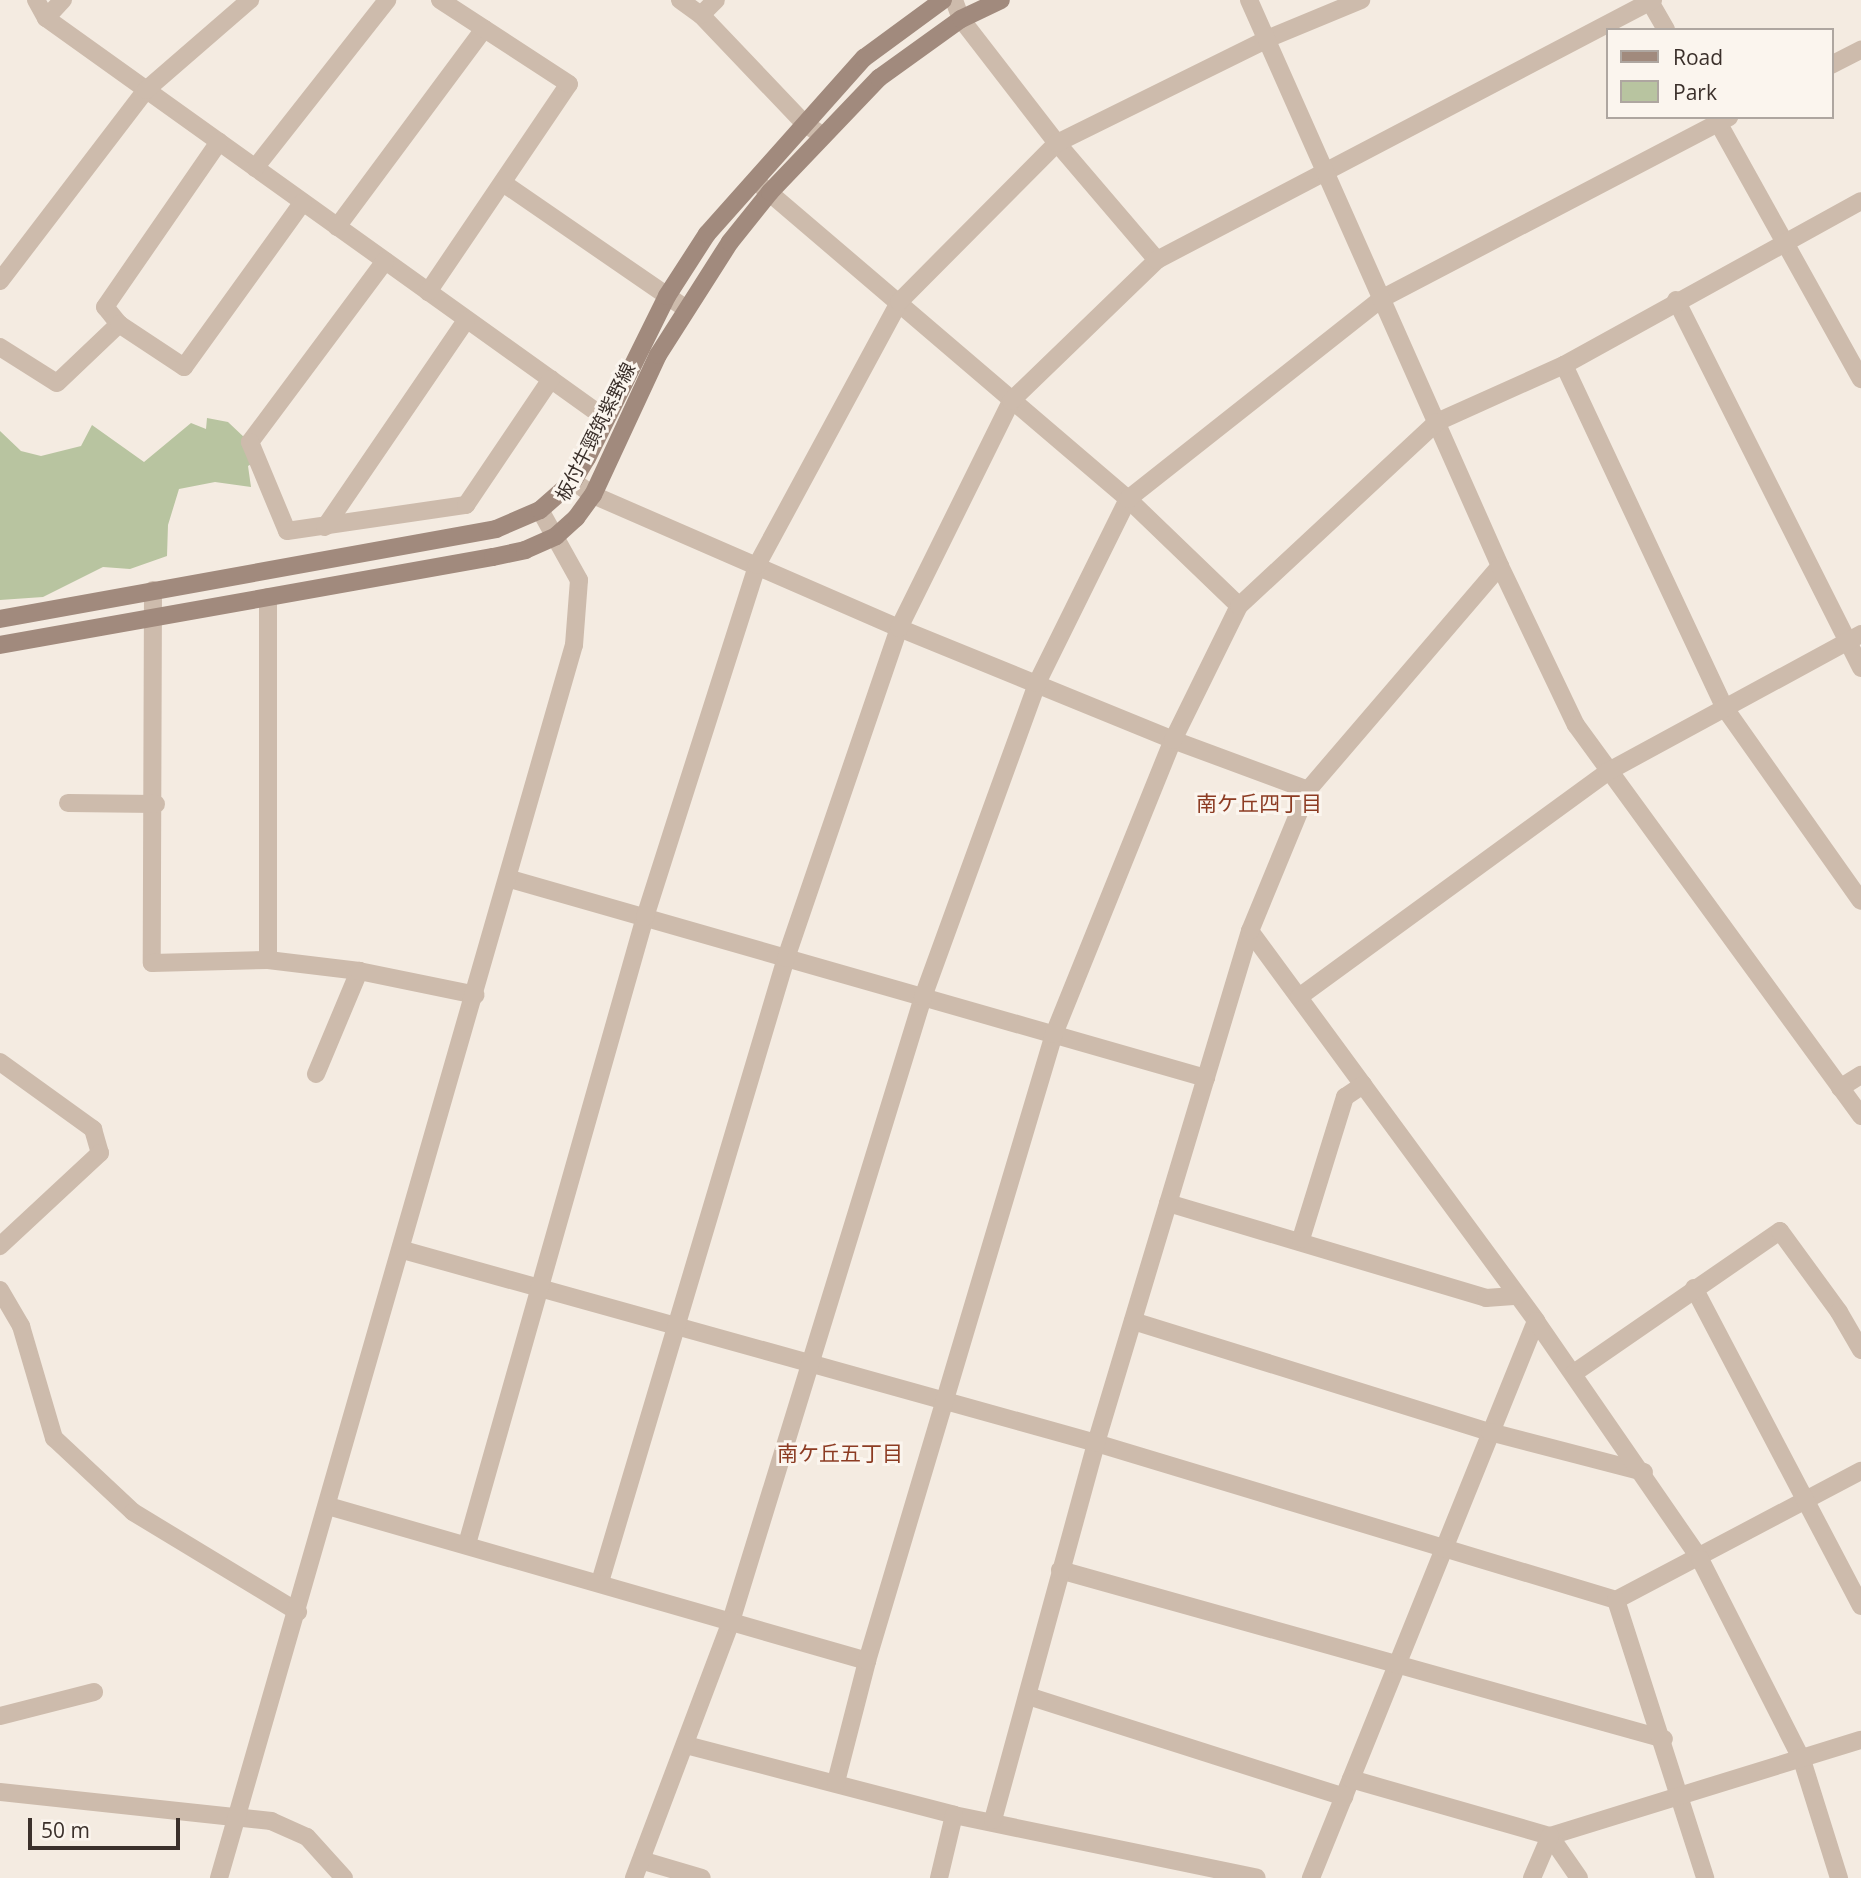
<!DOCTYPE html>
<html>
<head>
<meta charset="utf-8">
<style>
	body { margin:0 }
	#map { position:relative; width:1861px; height:1878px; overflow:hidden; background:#f4ebe1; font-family:"Open Sans","Noto Sans JP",sans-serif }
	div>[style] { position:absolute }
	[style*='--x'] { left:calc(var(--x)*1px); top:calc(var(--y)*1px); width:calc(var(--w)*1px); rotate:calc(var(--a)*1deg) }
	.green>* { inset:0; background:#b8c4a0 }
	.minor>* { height:18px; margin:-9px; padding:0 9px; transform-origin:9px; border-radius:9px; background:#cdbbac }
	.tertiary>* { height:18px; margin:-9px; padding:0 9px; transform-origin:9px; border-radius:9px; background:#cdbbac }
	.secondary>* { height:18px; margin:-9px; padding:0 9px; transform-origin:9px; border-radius:9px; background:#a18a7d }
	span { translate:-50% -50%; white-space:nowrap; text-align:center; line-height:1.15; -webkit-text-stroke:6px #fbf5ee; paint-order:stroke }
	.street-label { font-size:19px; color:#3b302b }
	.neighbourhood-label { font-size:21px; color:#8c3b22 }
	.legend { position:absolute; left:1606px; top:28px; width:228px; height:91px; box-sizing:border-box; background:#fbf5ee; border:2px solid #aea6a0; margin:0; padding:9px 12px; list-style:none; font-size:21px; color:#3b302b }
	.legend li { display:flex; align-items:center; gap:14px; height:35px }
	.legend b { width:35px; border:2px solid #aea6a0 }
	.scale { position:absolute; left:28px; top:1818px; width:152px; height:32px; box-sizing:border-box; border:4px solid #3b302b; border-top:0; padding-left:9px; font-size:21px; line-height:24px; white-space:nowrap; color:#3b302b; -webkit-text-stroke:5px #fbf5ee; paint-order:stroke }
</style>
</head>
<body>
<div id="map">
	<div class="green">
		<div style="clip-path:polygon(207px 418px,228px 422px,264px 456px,248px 466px,251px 487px,215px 482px,179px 489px,168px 525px,167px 556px,130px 569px,103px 567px,43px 597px,0 600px,0 431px,21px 451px,41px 456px,81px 446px,92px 425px,144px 462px,191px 423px,206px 429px)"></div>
	</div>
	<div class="minor">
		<div style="--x:36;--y:0;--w:21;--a:61"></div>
		<div style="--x:46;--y:18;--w:687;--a:35.59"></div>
		<div style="--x:680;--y:0;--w:26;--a:36"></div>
		<div style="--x:701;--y:15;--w:149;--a:46.4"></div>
		<div style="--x:804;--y:123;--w:23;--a:34"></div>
		<div style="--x:954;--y:0;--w:20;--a:70"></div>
		<div style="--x:961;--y:19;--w:157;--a:52.3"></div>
		<div style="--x:1057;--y:143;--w:154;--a:49.5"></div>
		<div style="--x:1649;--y:0;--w:34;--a:60"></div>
		<div style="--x:701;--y:15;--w:21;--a:-45"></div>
		<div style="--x:46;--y:18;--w:25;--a:-47"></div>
		<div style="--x:1831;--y:65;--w:34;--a:-27"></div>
		<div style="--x:1715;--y:117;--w:300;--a:60.9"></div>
		<div style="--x:255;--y:168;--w:214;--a:-51.8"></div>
		<div style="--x:503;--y:183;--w:222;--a:34.5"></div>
		<div style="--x:758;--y:183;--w:487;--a:40.5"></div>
		<div style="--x:1128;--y:499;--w:154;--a:43.9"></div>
		<div style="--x:337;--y:227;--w:247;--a:-53.4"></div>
		<div style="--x:385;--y:261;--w:226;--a:126.7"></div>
		<div style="--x:250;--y:442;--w:96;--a:67.4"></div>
		<div style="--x:287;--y:531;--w:181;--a:-8.3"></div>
		<div style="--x:466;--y:505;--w:152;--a:-56"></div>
		<div style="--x:0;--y:281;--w:240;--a:-52.6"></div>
		<div style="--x:146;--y:90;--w:138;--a:-40.9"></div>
		<div style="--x:428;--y:292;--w:251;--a:-55.9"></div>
		<div style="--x:569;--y:84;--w:154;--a:-146.9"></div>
		<div style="--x:1676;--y:300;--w:412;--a:63.3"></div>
		<div style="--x:119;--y:324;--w:22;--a:-129"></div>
		<div style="--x:105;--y:307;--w:201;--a:-55.4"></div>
		<div style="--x:0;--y:347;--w:67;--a:32.3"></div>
		<div style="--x:57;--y:383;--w:86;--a:-43.6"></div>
		<div style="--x:119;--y:324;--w:78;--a:33.5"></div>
		<div style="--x:184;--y:367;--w:203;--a:-54.2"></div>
		<div style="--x:1564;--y:365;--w:378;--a:64.9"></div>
		<div style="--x:1724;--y:707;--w:237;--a:54.8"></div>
		<div style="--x:1437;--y:422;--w:139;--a:-24.2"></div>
		<div style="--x:1564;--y:365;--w:339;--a:-28.9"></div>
		<div style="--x:573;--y:481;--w:24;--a:35"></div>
		<div style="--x:593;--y:495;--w:334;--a:23.5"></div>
		<div style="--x:899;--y:628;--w:296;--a:22.2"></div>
		<div style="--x:1173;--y:740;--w:144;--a:20.3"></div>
		<div style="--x:325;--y:527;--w:250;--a:-55.7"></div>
		<div style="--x:153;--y:590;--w:373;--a:90.2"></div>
		<div style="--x:152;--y:963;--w:116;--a:-1.5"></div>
		<div style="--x:268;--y:960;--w:92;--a:6.9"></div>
		<div style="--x:268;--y:597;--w:363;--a:90"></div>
		<div style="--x:68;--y:803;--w:88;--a:0.7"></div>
		<div style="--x:510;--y:879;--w:724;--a:15.96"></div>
		<div style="--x:1250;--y:931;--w:484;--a:53.7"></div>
		<div style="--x:1536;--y:1321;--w:601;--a:112"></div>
		<div style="--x:1299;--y:997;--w:381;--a:-36.1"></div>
		<div style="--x:0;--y:1062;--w:115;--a:35.8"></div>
		<div style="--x:93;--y:1129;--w:25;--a:74"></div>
		<div style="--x:100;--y:1153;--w:137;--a:137.1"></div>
		<div style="--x:316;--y:1074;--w:112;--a:-67.3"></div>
		<div style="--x:359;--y:971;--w:119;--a:11.6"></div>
		<div style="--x:1840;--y:1088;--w:25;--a:-32"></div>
		<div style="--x:1168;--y:1203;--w:332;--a:16.6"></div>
		<div style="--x:1486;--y:1298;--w:31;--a:-4"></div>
		<div style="--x:1301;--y:1239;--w:149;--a:-72.8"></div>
		<div style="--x:1345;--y:1097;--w:22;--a:-34"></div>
		<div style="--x:403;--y:1250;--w:719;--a:15.56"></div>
		<div style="--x:1096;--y:1443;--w:543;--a:16.8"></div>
		<div style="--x:1616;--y:1600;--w:277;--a:-27.8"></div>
		<div style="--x:1694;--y:1288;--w:359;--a:62.3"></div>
		<div style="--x:0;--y:1290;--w:42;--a:59.7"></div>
		<div style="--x:21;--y:1326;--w:117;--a:73.6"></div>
		<div style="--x:54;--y:1438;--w:108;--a:43.1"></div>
		<div style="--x:133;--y:1512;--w:193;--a:31.2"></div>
		<div style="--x:1133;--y:1321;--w:374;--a:17.3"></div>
		<div style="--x:1490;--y:1432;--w:159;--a:14.6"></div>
		<div style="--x:1536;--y:1321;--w:289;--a:55.4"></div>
		<div style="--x:1700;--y:1559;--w:225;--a:63.1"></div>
		<div style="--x:1802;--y:1760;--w:124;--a:72.6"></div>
		<div style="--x:1574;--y:1373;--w:250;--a:-34.6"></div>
		<div style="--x:1780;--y:1231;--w:100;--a:53.9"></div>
		<div style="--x:1839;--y:1312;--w:44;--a:59.9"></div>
		<div style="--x:467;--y:1544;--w:652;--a:-74.15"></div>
		<div style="--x:645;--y:917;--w:369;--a:-72.3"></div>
		<div style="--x:757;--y:565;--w:299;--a:-61.6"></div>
		<div style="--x:899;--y:302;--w:224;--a:-45.2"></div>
		<div style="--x:1057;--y:143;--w:234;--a:-26.3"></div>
		<div style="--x:1267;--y:39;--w:102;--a:-22.5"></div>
		<div style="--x:1060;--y:1570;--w:627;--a:15.63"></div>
		<div style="--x:600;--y:1582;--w:651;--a:-73.4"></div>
		<div style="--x:786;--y:958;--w:349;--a:-71.1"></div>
		<div style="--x:899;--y:628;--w:253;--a:-63.7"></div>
		<div style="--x:1011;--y:401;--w:203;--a:-44"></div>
		<div style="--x:1157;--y:260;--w:560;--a:-27.66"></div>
		<div style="--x:1616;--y:1600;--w:292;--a:72.2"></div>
		<div style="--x:1028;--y:1696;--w:332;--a:17.7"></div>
		<div style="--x:0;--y:1716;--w:97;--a:-14.3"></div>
		<div style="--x:686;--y:1745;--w:277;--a:14.6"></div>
		<div style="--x:954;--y:1815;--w:309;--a:11.7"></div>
		<div style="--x:1351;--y:1779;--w:207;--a:16"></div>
		<div style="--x:1550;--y:1836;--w:325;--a:-17.2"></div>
		<div style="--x:836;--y:1782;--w:125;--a:-75.6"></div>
		<div style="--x:0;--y:1792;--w:273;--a:6.1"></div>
		<div style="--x:271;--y:1821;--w:39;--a:24"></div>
		<div style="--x:307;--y:1837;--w:55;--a:47.9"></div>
		<div style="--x:993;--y:1820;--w:391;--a:-74.7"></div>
		<div style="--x:1096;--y:1443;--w:535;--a:-73.26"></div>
		<div style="--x:1250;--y:931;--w:152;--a:-67.6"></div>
		<div style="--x:1308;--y:790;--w:295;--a:-49.4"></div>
		<div style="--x:1550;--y:1836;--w:51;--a:55.4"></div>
		<div style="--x:644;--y:1861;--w:60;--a:16.3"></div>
		<div style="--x:634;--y:1878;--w:278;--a:-69.3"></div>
		<div style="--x:732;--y:1618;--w:650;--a:-72.9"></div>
		<div style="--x:923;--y:997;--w:334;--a:-70"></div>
		<div style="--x:1037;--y:683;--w:205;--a:-63.7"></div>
		<div style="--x:1128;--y:499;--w:323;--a:-38.3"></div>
		<div style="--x:1381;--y:299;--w:393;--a:-27.6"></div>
		<div style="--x:939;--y:1878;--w:65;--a:-76.6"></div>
		<div style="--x:1532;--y:1878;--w:46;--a:-66.8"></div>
	</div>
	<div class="tertiary">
		<div style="--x:1249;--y:0;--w:619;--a:66.08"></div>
		<div style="--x:1500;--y:566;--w:176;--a:64.5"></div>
		<div style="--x:1576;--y:725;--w:484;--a:53.9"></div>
		<div style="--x:1607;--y:772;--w:289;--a:-28.5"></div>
		<div style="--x:328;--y:1506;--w:561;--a:16.04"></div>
		<div style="--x:867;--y:1661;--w:654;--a:-73.39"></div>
		<div style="--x:1054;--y:1034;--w:317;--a:-68"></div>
		<div style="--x:1173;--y:740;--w:149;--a:-63.8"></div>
		<div style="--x:1239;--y:606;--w:270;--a:-42.9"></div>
		<div style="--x:219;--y:1878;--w:1283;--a:-73.94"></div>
		<div style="--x:574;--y:645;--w:65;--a:-85.6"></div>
		<div style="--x:579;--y:580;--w:80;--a:-119.1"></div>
	</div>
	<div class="secondary">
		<div style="--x:0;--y:619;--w:504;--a:-10.28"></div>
		<div style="--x:496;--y:529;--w:48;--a:-23.4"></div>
		<div style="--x:540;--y:510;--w:44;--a:-41.3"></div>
		<div style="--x:573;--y:481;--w:27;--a:-59"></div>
		<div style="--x:587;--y:458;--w:181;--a:-63.7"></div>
		<div style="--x:667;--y:296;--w:74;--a:-57.2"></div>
		<div style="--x:707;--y:234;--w:236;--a:-48.3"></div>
		<div style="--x:864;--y:58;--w:98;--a:-36.3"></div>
		<div style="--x:0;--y:645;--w:501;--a:-10.12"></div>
		<div style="--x:493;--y:557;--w:33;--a:-12"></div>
		<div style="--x:525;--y:550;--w:34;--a:-24"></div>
		<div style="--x:556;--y:536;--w:27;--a:-42"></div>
		<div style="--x:576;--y:518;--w:29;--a:-54"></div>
		<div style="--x:593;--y:495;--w:154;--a:-65.1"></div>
		<div style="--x:658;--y:355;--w:134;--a:-57.5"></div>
		<div style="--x:730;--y:242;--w:64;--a:-51.3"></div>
		<div style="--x:770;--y:192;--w:158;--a:-46.3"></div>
		<div style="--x:879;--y:78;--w:101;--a:-35.7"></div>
		<div style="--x:961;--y:19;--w:44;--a:-25.4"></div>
	</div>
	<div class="street-label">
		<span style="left:596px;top:432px;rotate:-63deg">板付牛頸筑紫野線</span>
	</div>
	<div class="neighbourhood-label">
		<span style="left:1259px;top:803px">南ケ丘四丁目</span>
		<span style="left:840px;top:1453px">南ケ丘五丁目</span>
	</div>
	<ul class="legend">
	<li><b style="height:9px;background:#a18a7d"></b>Road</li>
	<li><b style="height:19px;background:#b8c4a0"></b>Park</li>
	</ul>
	<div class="scale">50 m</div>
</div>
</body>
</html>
